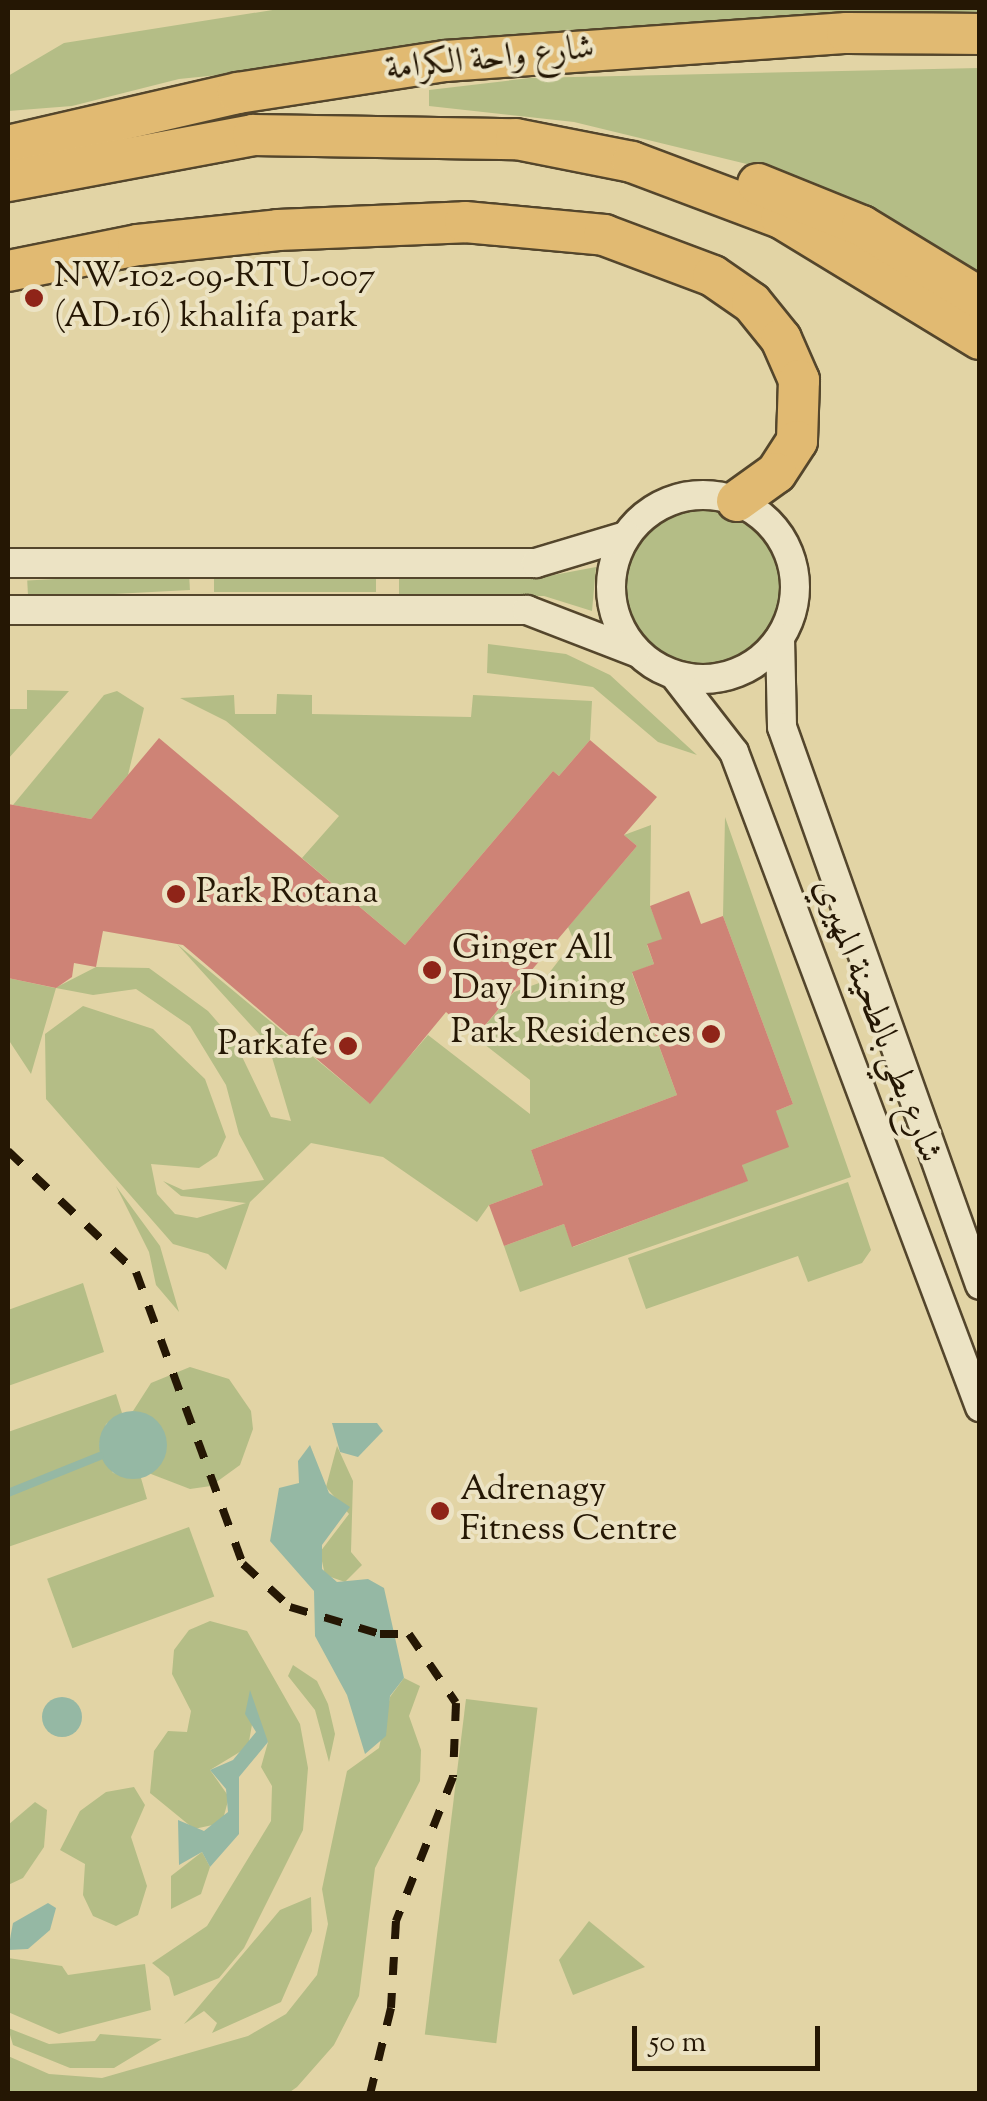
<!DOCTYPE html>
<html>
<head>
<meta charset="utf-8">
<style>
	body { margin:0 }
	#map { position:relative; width:987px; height:2101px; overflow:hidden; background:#e2d4a5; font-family:"Sorts Mill Goudy",Amiri,serif }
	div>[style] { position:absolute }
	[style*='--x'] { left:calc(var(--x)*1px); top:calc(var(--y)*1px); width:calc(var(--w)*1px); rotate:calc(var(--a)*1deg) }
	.green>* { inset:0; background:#b4bd86; transform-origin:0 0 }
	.round { border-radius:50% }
	.water>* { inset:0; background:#95b8a4 }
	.stream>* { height:8px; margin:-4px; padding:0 4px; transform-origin:4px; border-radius:4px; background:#95b8a4 }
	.building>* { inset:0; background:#ce8376 }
	.roads { filter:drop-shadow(2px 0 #54462c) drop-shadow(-2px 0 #54462c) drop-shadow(0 2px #54462c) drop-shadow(0 -2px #54462c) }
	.minor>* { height:28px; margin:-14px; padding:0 14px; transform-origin:14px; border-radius:14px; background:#ece3c4 }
	.minor>.ring { margin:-14px; padding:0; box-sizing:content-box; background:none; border:28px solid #ece3c4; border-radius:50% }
	.highway>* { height:40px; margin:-20px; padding:0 20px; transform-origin:20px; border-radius:20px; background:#e1ba72 }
	.rail>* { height:8px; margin-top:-4px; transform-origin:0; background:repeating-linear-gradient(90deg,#251704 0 18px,transparent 0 36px) }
	.dots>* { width:28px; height:28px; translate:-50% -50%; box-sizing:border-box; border:5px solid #ece3c4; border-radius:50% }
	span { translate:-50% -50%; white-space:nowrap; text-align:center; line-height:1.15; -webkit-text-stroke:8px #ece3c4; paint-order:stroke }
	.street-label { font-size:35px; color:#251704 }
	.poi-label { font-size:35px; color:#251704 }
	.left { translate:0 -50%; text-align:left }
	.right { translate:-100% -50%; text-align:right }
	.frame { position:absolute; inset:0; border:10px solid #251704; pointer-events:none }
	.scale { position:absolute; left:632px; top:2026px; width:188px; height:45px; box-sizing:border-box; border:5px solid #251704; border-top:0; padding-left:12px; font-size:30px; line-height:35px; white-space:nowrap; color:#251704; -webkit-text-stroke:8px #ece3c4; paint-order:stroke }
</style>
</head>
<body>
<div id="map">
	<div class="green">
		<div style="clip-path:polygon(285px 8px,979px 8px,979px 29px,768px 20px,179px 79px,72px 106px,8px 111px,8px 76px,64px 43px)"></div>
		<div style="clip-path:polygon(979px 68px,979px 275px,755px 166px,574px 122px,429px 106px,429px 90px,530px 78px)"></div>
		<div class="round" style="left:622px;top:505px;width:162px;height:162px"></div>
		<div style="clip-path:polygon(596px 567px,592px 611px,544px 596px,399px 595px,399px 577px,543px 577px)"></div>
		<div style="left:189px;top:572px;width:18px;height:162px;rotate:87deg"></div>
		<div style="left:214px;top:574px;width:162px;height:18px"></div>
		<div style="clip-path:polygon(488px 644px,566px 654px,610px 675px,697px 755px,658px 742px,593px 687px,487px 673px)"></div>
		<div style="clip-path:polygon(27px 690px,69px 691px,8px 759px,8px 709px,27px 709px)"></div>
		<div style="clip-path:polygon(117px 691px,144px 708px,128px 775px,91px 819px,13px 805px,104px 695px)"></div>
		<div style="clip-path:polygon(277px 694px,312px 695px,312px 714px,471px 717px,473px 695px,592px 701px,590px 740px,559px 776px,553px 771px,405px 945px,302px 858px,339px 816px,226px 721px,180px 698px,234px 695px,235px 714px,276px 714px)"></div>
		<div style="clip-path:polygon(725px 817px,851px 1177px,520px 1292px,504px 1246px,564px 1224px,573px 1247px,747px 1181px,742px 1165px,776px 1111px,793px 1104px,723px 916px)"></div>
		<div style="clip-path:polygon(651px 825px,650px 906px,663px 939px,647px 945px,654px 964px,632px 973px,677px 1095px,531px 1150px,543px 1185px,489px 1205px,477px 1222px,383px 1157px,311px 1143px,250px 1202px,226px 1270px,208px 1254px,173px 1244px,46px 1099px,45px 1034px,83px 1006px,153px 1029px,205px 1079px,226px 1137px,217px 1156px,199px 1168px,151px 1164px,157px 1194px,175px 1214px,197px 1218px,246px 1203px,181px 1196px,163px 1181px,183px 1190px,264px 1180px,239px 1134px,226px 1085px,190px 1026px,136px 989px,93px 995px,56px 988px,31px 1074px,8px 1039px,8px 978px,55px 988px,96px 967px,149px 968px,208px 1011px,235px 1042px,271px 1117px,291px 1121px,268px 1044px,177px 944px,369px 1103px,428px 1035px,530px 1114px,530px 1080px,475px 1037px,514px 992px,542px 982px,574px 941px,568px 927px,637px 846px,624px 835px)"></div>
		<div style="clip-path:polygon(848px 1182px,871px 1250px,862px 1263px,808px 1282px,798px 1256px,646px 1309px,628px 1258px)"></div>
		<div style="clip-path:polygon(116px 1186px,160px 1246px,179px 1312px,156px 1285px,149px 1252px)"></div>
		<div style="clip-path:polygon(83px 1283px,104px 1352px,8px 1386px,8px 1310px)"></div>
		<div style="clip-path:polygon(190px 1367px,229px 1379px,251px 1411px,253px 1429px,240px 1465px,211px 1486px,190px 1489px,151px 1474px,156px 1421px,133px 1411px,151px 1383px)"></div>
		<div style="clip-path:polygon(116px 1394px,122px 1413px,106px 1424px,99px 1445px,113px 1473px,141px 1478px,147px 1499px,8px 1547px,8px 1432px)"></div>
		<div style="clip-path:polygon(337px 1446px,353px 1481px,351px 1552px,362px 1565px,345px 1582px,325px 1575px,320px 1552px,349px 1514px,326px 1487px)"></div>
		<div style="left:189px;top:1527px;width:74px;height:151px;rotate:70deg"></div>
		<div style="clip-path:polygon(210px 1621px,247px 1631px,300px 1724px,308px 1768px,303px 1830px,244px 1948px,219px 1978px,174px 1996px,169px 1977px,152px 1963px,207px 1926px,271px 1821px,272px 1786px,261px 1767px,268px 1742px,253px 1719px,248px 1747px,210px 1770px,229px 1797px,222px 1823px,194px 1829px,150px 1793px,154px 1751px,168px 1731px,187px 1732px,191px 1711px,172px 1674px,174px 1650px,189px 1630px)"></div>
		<div style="clip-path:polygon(293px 1665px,317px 1681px,328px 1704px,335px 1734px,329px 1762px,315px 1710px,288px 1676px)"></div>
		<div style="clip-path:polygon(404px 1678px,420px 1686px,409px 1716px,421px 1750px,420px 1781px,375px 1868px,359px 1996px,334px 2045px,297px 2087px,287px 2094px,8px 2093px,8px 2056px,49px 2074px,102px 2078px,248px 2036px,286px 2014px,317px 1975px,328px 1924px,322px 1889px,347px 1771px,379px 1748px,390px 1697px)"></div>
		<div style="left:466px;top:1699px;width:72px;height:338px;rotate:7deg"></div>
		<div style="clip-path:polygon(134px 1787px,145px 1805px,131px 1837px,147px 1886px,138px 1915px,116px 1926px,93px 1916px,83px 1895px,85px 1864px,60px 1850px,80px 1811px,106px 1792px)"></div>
		<div style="clip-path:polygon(35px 1802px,47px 1810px,44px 1847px,23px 1878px,8px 1885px,8px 1825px)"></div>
		<div style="clip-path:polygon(202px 1852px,210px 1867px,201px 1894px,171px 1909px,171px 1876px)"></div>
		<div style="clip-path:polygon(311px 1897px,312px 1931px,281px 2002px,212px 2033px,217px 2023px,204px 2011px,184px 2024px,280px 1910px)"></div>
		<div style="clip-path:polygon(589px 1921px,645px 1967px,573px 1995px,559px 1960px)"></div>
		<div style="clip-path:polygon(8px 1958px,62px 1966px,68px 1975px,145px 1964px,151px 2010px,59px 2034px,8px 2012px)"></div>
		<div style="clip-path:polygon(8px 2028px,49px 2044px,95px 2041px,100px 2034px,162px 2039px,114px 2068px,70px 2068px,13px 2045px)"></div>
	</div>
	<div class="water">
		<div class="round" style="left:99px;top:1411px;width:68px;height:68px"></div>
		<div style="clip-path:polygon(332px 1423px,377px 1423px,383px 1431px,358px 1457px,340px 1452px)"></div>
		<div style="clip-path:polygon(310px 1445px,329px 1493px,350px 1507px,322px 1545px,322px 1569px,337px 1582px,368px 1579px,384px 1588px,404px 1678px,390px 1696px,386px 1736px,365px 1754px,347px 1695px,315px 1636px,314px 1591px,270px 1541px,279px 1488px,299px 1483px,298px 1461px)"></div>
		<div style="clip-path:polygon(250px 1690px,268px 1742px,239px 1777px,239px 1834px,210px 1867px,202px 1852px,179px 1865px,178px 1820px,204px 1831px,228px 1812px,226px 1789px,210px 1770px,233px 1760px,256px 1732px,245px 1714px)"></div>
		<div class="round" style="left:42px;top:1697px;width:40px;height:40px"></div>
		<div style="clip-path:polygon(48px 1903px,56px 1908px,50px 1930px,28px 1949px,8px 1950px,13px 1923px)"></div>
	</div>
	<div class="stream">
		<div style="--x:8;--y:1493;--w:99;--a:-21.9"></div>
	</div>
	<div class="building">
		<div style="clip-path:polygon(159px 738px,405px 945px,553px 771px,559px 776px,590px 740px,657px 797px,624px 835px,637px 846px,475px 1037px,446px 1012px,370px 1104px,183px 945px,103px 931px,96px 967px,74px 963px,72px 977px,56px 988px,8px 978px,8px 804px,91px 819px)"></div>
		<div style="clip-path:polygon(689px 891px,701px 924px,723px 916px,793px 1104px,776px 1111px,789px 1147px,742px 1165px,748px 1181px,572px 1247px,564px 1224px,504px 1246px,489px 1205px,543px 1185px,531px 1150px,677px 1095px,632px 972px,654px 964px,647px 944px,662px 939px,650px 906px)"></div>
	</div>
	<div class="roads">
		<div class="minor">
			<div class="ring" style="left:611px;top:495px;width:156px;height:156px"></div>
			<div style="--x:8;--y:563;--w:528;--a:0"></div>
			<div style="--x:536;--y:563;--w:94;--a:-16.7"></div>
			<div style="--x:8;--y:610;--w:519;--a:0"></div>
			<div style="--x:527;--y:610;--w:117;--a:21.1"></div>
			<div style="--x:780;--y:638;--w:89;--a:88.7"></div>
			<div style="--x:782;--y:727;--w:592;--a:70.46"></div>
			<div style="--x:675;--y:676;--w:96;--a:52.2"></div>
			<div style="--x:734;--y:752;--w:700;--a:69.42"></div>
		</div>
		<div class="highway">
			<div style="--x:8;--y:146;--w:236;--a:-13"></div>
			<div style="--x:238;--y:93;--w:209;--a:-8.8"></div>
			<div style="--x:445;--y:61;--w:403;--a:-4"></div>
			<div style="--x:847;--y:33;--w:133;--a:0.4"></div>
			<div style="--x:8;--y:181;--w:249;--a:-10.6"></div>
			<div style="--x:253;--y:135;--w:263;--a:0.9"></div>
			<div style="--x:516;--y:139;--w:118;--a:11.2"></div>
			<div style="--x:632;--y:162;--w:159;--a:20.6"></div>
			<div style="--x:781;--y:218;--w:233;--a:31.3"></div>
			<div style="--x:758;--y:184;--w:112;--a:22"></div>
			<div style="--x:862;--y:226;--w:138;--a:31.4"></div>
			<div style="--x:8;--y:271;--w:133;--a:-11.3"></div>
			<div style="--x:138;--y:245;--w:141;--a:-6.1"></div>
			<div style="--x:278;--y:230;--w:187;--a:-2.4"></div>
			<div style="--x:465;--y:222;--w:140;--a:5.3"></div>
			<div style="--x:604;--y:235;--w:116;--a:20.6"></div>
			<div style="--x:713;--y:276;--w:47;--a:34.7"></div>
			<div style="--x:752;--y:303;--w:46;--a:51.1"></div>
			<div style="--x:781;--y:339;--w:45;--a:66.3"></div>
			<div style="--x:799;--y:380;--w:61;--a:91.9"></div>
			<div style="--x:797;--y:441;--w:38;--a:123"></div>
			<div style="--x:776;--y:473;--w:48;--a:144.3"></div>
		</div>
	</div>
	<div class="rail">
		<div style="--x:8;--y:1151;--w:176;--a:43.4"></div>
		<div style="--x:136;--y:1272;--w:311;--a:69.9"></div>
		<div style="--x:243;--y:1564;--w:64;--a:42.5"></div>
		<div style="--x:290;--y:1607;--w:94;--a:16.7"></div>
		<div style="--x:380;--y:1634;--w:29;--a:0"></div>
		<div style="--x:409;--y:1634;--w:83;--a:55.7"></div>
		<div style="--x:456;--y:1703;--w:74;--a:92.3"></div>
		<div style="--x:453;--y:1777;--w:155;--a:111.6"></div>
		<div style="--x:396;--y:1921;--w:87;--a:93.3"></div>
		<div style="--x:391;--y:2008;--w:89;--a:103.7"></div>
	</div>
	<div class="dots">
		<div style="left:34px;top:298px;background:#8f2418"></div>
		<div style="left:176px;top:894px;background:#8f2418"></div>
		<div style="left:432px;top:970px;background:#8f2418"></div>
		<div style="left:711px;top:1034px;background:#8f2418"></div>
		<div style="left:348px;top:1046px;background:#8f2418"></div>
		<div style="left:440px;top:1511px;background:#8f2418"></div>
	</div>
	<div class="street-label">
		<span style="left:490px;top:60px;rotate:-6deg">شارع واحة الكرامة</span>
		<span style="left:876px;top:1021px;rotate:69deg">شارع بطي بالطحينة المهيري</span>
	</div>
	<div class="poi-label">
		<span class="left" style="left:54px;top:298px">NW-102-09-RTU-007<br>(AD-16) khalifa park</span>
		<span class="left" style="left:196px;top:894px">Park Rotana</span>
		<span class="left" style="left:452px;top:970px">Ginger All<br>Day Dining</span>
		<span class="right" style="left:691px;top:1034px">Park Residences</span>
		<span class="right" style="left:328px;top:1046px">Parkafe</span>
		<span class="left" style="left:460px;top:1511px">Adrenagy<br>Fitness Centre</span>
	</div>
	<div class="frame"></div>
	<div class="scale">50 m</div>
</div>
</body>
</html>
